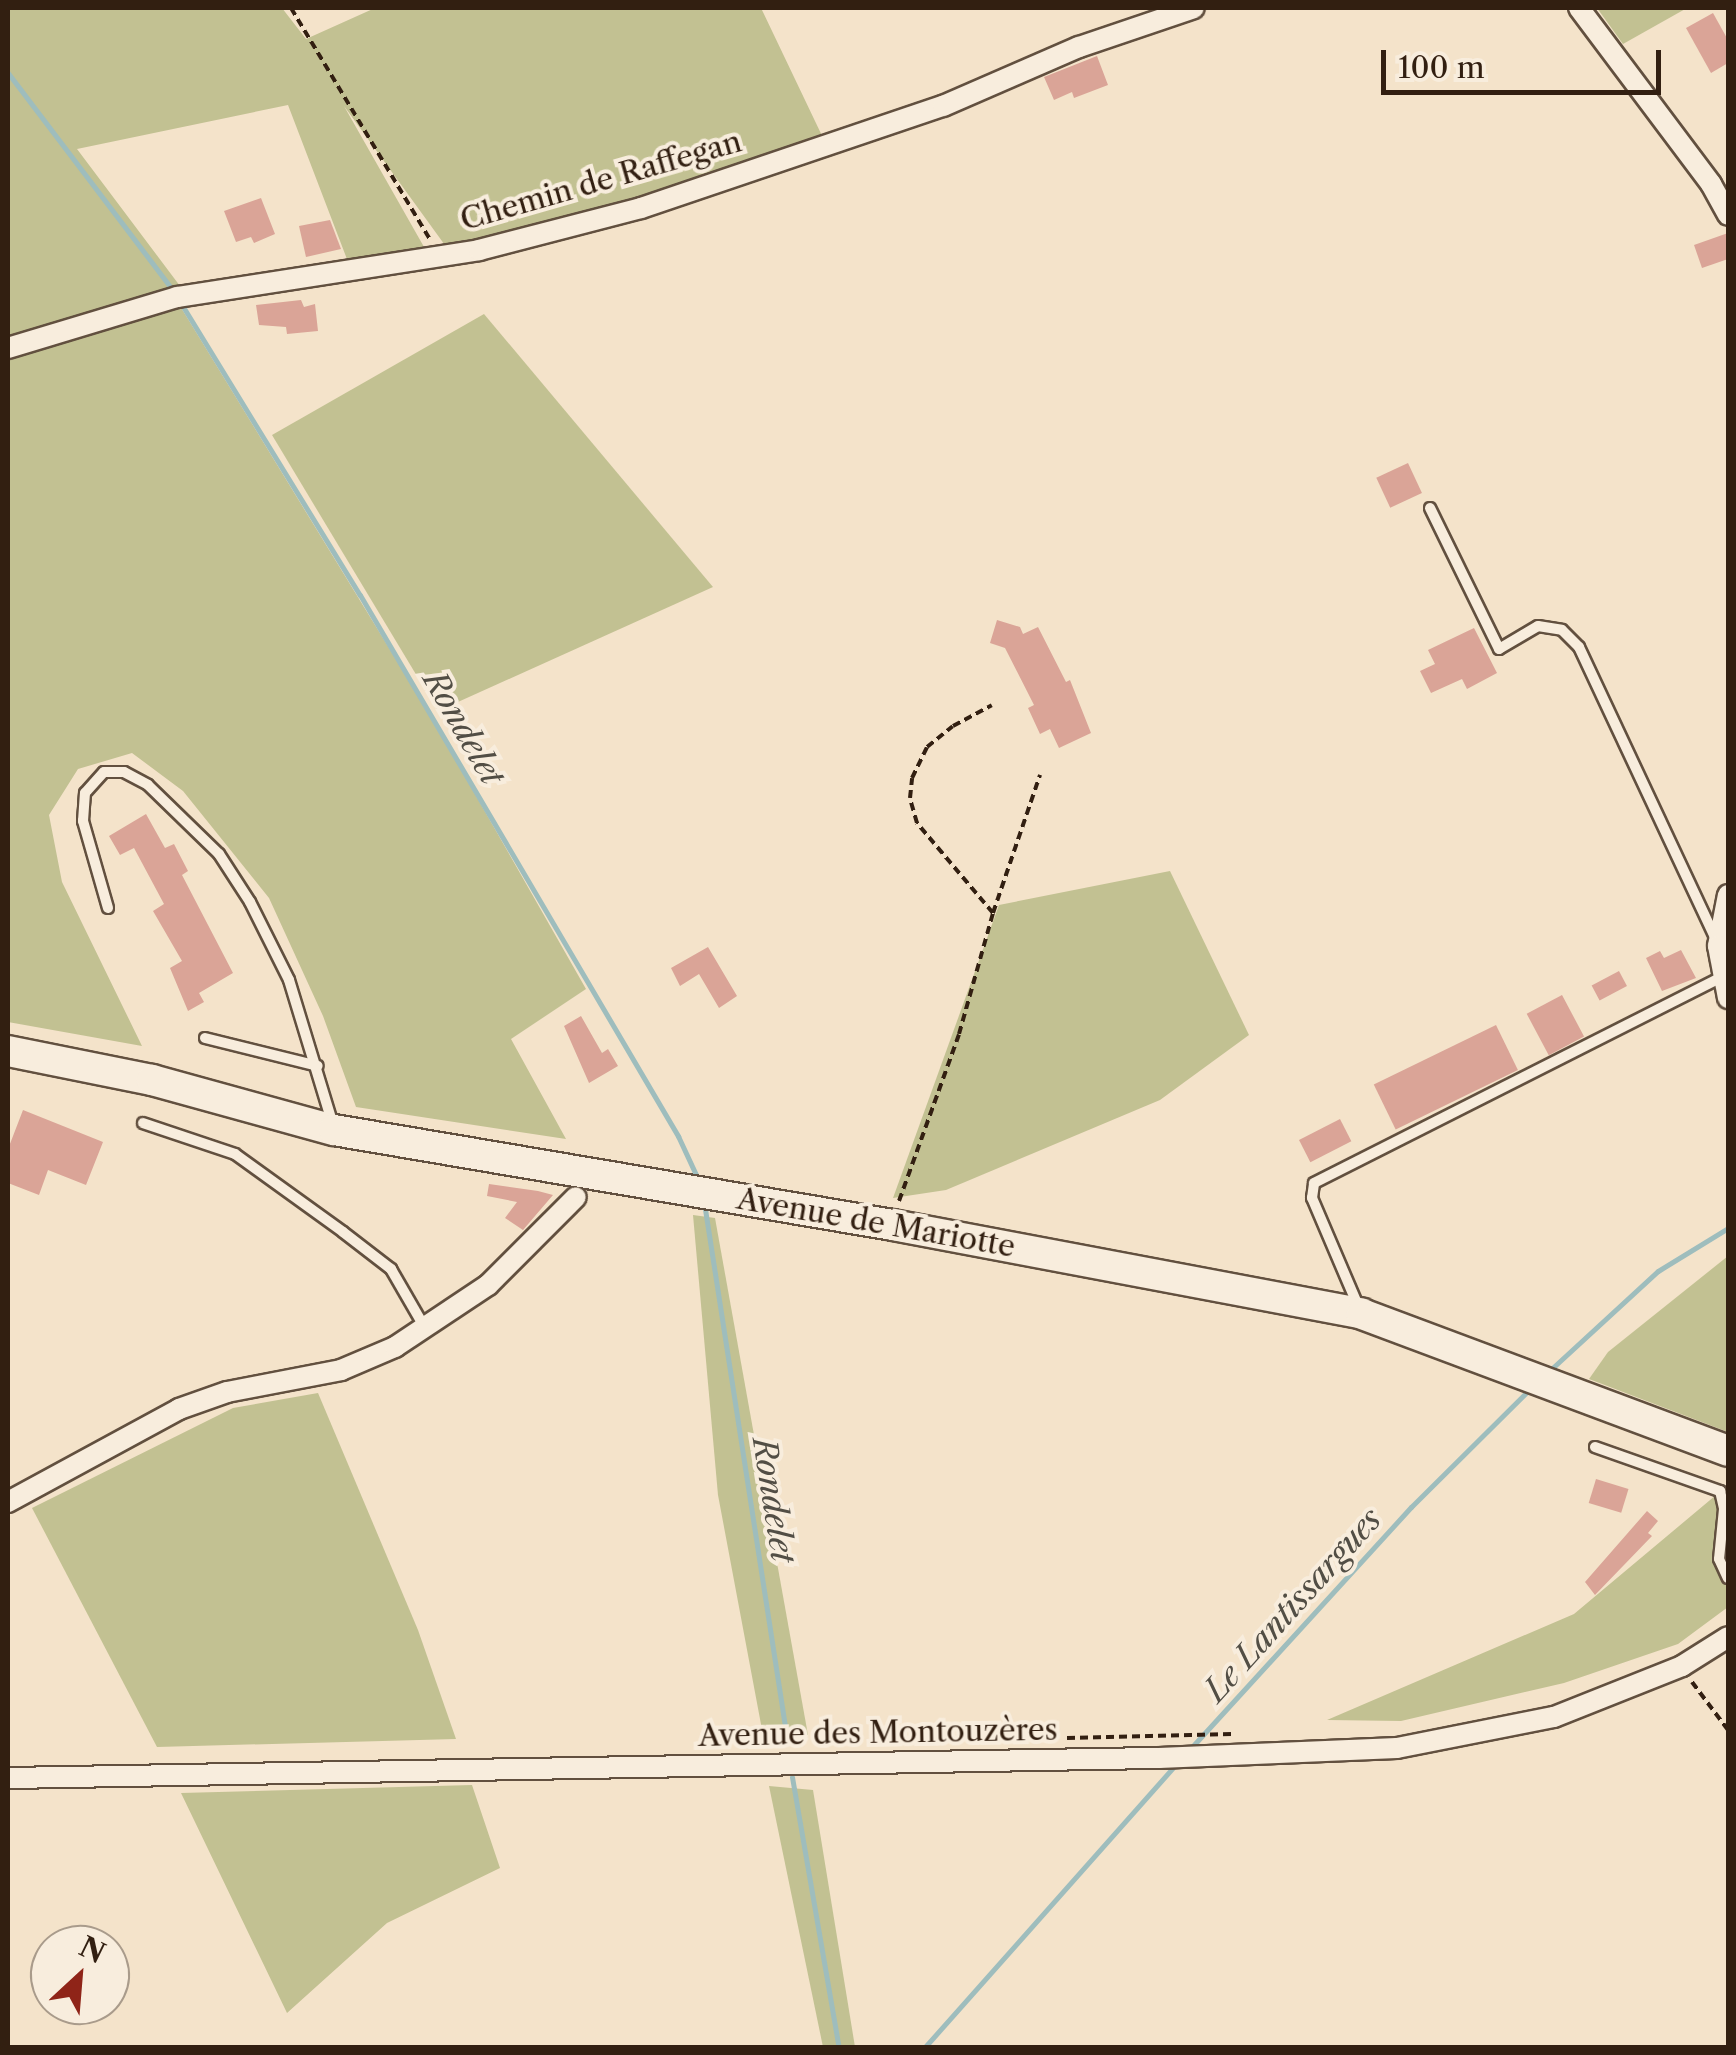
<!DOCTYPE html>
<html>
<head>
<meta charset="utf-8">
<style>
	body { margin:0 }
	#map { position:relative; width:1736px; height:2055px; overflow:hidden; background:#f4e3ca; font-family:"Libre Caslon Text",serif }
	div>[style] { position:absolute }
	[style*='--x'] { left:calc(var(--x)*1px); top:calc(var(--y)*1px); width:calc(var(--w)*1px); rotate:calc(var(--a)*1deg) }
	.green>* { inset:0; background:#c2c192 }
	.stream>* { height:5px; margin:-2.5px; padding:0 2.5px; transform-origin:2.5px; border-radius:2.5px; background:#9ebdbd }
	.building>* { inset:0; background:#daa497; transform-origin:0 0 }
	.path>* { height:4px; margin-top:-2px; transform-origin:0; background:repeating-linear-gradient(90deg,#321f11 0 8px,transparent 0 13px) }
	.roads { filter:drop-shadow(2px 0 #62503f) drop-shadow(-2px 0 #62503f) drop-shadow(0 2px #62503f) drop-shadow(0 -2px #62503f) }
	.service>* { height:10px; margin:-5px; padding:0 5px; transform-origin:5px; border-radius:5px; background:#f8eddd }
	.minor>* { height:20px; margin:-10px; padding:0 10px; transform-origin:10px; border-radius:10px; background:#f8eddd }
	.secondary>* { height:30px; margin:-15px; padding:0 15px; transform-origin:15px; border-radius:15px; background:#f8eddd }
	span { translate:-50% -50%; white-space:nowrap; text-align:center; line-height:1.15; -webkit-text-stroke:8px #f8eddd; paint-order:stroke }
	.street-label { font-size:30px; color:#321f11 }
	.water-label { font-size:32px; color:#524e45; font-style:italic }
	.frame { position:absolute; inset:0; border:10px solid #321f11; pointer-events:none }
	.north { position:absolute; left:30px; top:1925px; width:100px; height:100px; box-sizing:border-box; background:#f8eddd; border:2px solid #a99b8b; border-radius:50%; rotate:26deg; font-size:28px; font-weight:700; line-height:40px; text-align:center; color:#321f11 }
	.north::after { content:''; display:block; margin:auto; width:35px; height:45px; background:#8f2418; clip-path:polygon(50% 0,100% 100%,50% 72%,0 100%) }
	.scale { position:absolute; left:1381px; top:50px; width:280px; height:45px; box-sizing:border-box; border:5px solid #321f11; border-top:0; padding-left:12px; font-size:30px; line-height:35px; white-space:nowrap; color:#321f11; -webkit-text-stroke:8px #f8eddd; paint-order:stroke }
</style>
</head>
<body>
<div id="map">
	<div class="green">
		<div style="clip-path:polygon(8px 8px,282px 8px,306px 39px,375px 8px,761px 8px,825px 142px,665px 199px,447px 248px,344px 106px,428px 254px,350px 267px,288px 105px,77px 149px,180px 286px,8px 340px)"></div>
		<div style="clip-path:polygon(1597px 8px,1687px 8px,1623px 44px)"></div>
		<div style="clip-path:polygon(180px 306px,430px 715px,586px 989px,511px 1039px,566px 1139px,356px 1107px,323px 1016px,269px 898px,183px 791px,132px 753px,78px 769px,49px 815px,62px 882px,142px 1046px,8px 1022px,8px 355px)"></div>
		<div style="clip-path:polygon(484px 314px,713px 587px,438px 711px,272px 435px)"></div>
		<div style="clip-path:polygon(1170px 871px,1249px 1035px,1160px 1100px,946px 1190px,893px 1198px,999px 905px)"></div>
		<div style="clip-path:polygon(693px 1215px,715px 1218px,808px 1735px,763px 1735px,718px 1495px)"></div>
		<div style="clip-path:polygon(1728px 1256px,1728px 1432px,1589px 1379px,1608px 1352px)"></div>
		<div style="clip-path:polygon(318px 1393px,418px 1630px,456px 1739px,157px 1747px,32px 1508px,233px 1408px)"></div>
		<div style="clip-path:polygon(1728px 1485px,1728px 1607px,1678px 1644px,1564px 1683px,1401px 1721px,1327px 1720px,1574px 1614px)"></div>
		<div style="clip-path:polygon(472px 1785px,500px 1868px,387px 1923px,287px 2013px,181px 1793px)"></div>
		<div style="clip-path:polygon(769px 1786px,813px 1790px,855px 2047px,823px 2047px)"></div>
	</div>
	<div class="stream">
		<div style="--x:8;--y:73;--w:273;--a:52.8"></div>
		<div style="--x:182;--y:305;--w:340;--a:58.5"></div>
		<div style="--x:360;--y:595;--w:628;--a:59.55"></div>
		<div style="--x:678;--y:1136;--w:47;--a:65.1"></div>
		<div style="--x:705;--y:1209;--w:536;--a:81.21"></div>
		<div style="--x:1548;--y:1372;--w:149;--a:-42.6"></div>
		<div style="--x:1658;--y:1271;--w:82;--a:-31.6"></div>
		<div style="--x:1190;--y:1749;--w:328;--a:-47.6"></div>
		<div style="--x:1411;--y:1507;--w:166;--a:-44.8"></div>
		<div style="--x:792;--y:1777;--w:275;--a:80.2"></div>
		<div style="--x:924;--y:2048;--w:380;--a:-48.4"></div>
	</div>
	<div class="building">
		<div style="clip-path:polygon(1713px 13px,1728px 40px,1728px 63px,1711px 73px,1686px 28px)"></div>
		<div style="clip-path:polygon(1097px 56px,1108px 85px,1074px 98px,1072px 92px,1054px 100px,1044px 77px)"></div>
		<div style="clip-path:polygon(261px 198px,275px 234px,254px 243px,251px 237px,236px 242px,224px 211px)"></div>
		<div style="clip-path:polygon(330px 220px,341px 249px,306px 257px,299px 226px)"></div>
		<div style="clip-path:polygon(1728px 233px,1728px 259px,1702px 268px,1694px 245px)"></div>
		<div style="clip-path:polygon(301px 300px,304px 307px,315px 304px,318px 331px,287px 334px,286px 327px,259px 325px,256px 305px)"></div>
		<div style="left:1408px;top:463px;width:33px;height:35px;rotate:65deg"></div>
		<div style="clip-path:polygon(997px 620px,1020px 627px,1023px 634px,1038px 627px,1066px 682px,1070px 680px,1091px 733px,1059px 748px,1050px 729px,1040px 734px,1028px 708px,1034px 705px,1005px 648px,990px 643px)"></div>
		<div style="clip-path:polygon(1474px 628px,1497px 673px,1467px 689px,1462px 679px,1431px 693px,1420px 671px,1435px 664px,1428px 650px)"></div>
		<div style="clip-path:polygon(146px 814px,165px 848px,174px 844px,188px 871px,182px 875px,233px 973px,199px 993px,204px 1002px,188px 1011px,170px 968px,182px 961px,153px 911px,164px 904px,134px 848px,120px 855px,109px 836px)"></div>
		<div style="clip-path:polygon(708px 947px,737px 996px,719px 1008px,699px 974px,680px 986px,671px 968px)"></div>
		<div style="clip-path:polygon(1681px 950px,1696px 978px,1662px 991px,1646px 958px,1660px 951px,1664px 958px)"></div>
		<div style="left:1619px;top:971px;width:17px;height:31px;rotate:62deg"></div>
		<div style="left:1562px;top:995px;width:47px;height:40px;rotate:62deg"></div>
		<div style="clip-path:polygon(581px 1016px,602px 1053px,608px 1049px,618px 1066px,589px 1083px,564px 1026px)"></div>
		<div style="left:1496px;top:1025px;width:50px;height:136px;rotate:64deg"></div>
		<div style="clip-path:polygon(23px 1110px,103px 1142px,86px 1185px,48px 1170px,39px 1195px,8px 1183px,8px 1149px)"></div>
		<div style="left:1340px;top:1119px;width:25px;height:46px;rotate:63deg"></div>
		<div style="clip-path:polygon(489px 1184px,538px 1191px,553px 1195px,523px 1230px,505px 1218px,517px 1202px,487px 1196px)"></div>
		<div style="left:1596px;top:1479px;width:34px;height:25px;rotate:17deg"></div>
		<div style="clip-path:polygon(1647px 1511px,1658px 1521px,1648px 1533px,1652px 1536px,1595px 1595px,1585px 1582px)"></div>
	</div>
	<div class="path">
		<div style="--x:291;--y:8;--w:270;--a:59"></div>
		<div style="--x:993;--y:913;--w:146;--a:-71.2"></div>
		<div style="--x:899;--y:1201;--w:177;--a:-70.2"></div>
		<div style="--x:959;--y:1034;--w:126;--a:-74.3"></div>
		<div style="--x:993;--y:913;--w:118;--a:-130.2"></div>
		<div style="--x:917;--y:823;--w:26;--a:-106"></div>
		<div style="--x:910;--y:798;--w:20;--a:-84"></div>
		<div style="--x:912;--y:778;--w:34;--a:-64"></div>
		<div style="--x:927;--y:747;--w:33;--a:-39"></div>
		<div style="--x:953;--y:726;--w:44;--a:-28.3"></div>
		<div style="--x:1692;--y:1682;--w:60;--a:53.1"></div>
		<div style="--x:1067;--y:1738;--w:165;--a:-1.4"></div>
	</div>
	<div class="roads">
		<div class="service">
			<div style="--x:1430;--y:508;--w:157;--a:63.9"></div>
			<div style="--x:1499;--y:649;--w:45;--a:-30.5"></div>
			<div style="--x:1538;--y:626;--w:24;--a:9"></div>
			<div style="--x:1562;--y:630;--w:24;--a:45"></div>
			<div style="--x:1579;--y:647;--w:323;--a:64.9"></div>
			<div style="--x:108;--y:908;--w:91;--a:-106"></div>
			<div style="--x:83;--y:821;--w:28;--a:-86"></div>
			<div style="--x:85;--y:793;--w:28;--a:-48"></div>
			<div style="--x:104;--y:772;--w:20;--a:0"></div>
			<div style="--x:124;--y:772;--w:27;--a:28"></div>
			<div style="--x:148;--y:785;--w:99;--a:44.2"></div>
			<div style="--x:219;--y:854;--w:57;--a:57.1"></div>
			<div style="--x:250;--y:902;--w:87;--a:63.4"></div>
			<div style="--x:289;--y:980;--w:152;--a:73.1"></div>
			<div style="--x:205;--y:1038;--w:116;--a:13.9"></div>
			<div style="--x:143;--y:1123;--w:97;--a:18.6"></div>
			<div style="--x:235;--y:1154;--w:133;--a:35.8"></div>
			<div style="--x:343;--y:1232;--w:61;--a:37.6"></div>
			<div style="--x:391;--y:1269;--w:68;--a:60"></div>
			<div style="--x:1359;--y:1308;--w:120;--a:-113.1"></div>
			<div style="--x:1312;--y:1198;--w:15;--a:-82"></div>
			<div style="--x:1314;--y:1183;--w:458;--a:-26.8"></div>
			<div style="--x:1595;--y:1447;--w:133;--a:19.4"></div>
			<div style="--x:1720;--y:1491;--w:18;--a:77"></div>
			<div style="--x:1724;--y:1509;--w:50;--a:95.7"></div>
			<div style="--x:1719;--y:1559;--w:21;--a:65"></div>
		</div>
		<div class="minor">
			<div style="--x:1579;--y:8;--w:220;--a:53.1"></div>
			<div style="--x:1711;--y:184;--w:35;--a:61"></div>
			<div style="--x:8;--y:348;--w:177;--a:-16.8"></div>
			<div style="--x:177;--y:297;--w:306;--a:-8.8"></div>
			<div style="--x:479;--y:250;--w:167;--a:-14.5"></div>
			<div style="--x:641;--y:208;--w:319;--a:-18.7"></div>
			<div style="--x:943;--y:106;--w:148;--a:-23.5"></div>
			<div style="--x:1079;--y:47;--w:121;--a:-18.7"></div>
			<div style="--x:1728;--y:895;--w:52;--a:101.1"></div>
			<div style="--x:1718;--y:946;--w:53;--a:79.1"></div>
			<div style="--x:8;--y:1502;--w:195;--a:-28.5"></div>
			<div style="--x:179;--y:1409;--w:51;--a:-19.5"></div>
			<div style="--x:227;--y:1392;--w:116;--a:-10.9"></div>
			<div style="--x:341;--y:1370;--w:59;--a:-23.1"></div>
			<div style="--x:395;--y:1347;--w:112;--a:-33.7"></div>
			<div style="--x:488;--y:1285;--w:124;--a:-45"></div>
			<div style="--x:8;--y:1778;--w:1151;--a:-1"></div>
			<div style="--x:1159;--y:1758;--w:238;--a:-2.4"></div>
			<div style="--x:1397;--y:1748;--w:160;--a:-11.2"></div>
			<div style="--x:1554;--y:1717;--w:138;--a:-21.7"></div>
			<div style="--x:1682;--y:1666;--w:54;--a:-32.2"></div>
		</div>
		<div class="secondary">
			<div style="--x:8;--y:1051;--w:147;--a:11.4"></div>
			<div style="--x:152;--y:1080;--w:189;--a:15.4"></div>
			<div style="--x:334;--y:1130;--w:567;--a:9.65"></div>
			<div style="--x:893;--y:1225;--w:477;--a:10.7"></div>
			<div style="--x:1362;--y:1314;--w:391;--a:20.5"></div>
		</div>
	</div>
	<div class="street-label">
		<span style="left:601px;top:181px;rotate:-16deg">Chemin de Raffegan</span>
		<span style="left:876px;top:1223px;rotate:10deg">Avenue de Mariotte</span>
		<span style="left:878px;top:1733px;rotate:-1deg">Avenue des Montouzères</span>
	</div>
	<div class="water-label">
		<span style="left:463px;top:728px;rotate:60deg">Rondelet</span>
		<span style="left:773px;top:1500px;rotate:81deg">Rondelet</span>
		<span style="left:1293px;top:1605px;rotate:-48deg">Le Lantissargues</span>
	</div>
	<div class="frame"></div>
	<div class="north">N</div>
	<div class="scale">100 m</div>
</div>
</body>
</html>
